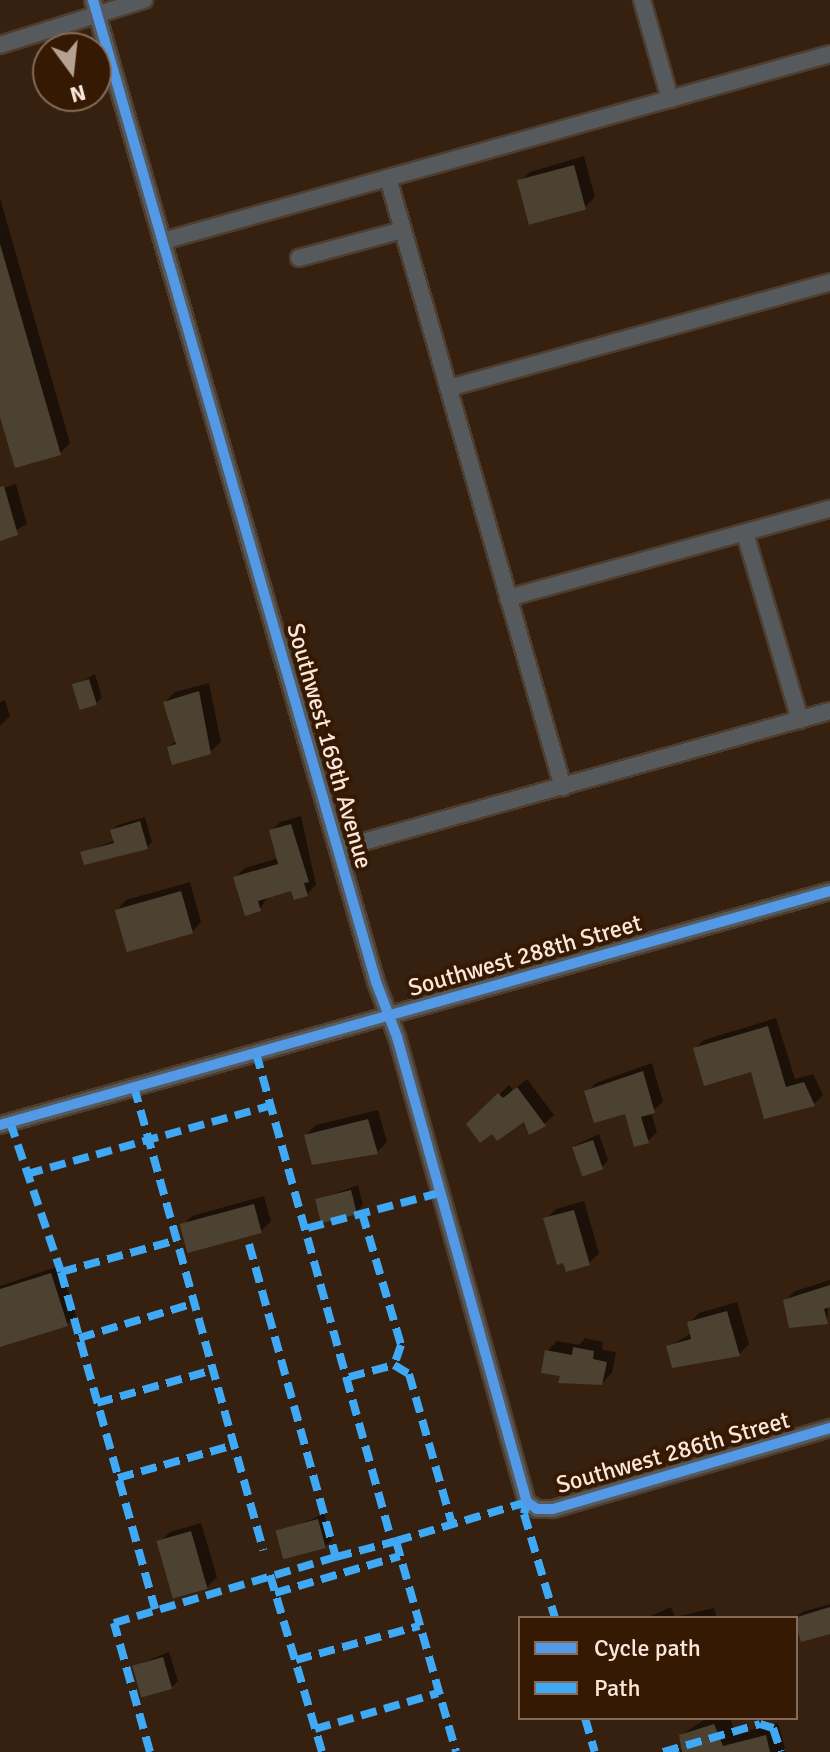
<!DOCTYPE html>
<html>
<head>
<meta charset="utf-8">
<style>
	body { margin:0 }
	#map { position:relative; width:830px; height:1752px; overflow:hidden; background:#362110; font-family:Signika,sans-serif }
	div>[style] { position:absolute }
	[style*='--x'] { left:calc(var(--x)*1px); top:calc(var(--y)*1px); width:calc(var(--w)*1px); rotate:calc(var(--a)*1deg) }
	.shadow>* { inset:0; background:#0007 }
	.building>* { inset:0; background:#4c4232; transform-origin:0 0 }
	.roads { filter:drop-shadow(2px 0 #4e3e30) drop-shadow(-2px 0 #4e3e30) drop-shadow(0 2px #4e3e30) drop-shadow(0 -2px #4e3e30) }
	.minor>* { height:16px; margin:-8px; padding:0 8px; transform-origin:8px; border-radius:8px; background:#565a5c }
	.quiet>* { height:8px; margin-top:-4px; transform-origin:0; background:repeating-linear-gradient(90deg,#3fa9f5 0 16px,transparent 0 24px) }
	.cycleway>* { height:10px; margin:-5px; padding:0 5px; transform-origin:5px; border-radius:5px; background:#5399e6 }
	span { translate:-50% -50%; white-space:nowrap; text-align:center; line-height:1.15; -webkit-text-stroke:8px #351903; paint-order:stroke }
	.street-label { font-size:24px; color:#fbe7da }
	.legend { position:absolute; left:518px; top:1616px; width:280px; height:104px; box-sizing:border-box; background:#351903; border:2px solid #846b59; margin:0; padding:10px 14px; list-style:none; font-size:24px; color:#fbe7da }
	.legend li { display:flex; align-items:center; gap:16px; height:40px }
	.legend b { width:40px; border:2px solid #846b59 }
	.north { position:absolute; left:32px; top:32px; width:80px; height:80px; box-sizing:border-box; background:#351903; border:2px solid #846b59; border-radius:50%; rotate:165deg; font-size:22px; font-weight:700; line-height:32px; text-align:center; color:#fbe7da }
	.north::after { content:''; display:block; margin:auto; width:28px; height:36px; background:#b6a293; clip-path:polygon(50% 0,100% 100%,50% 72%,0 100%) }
</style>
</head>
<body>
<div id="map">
	<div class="shadow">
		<div style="clip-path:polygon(584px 156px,595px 197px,585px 207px,520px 182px,530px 172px)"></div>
		<div style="clip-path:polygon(0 198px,70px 443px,60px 453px,16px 466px,0 410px)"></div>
		<div style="clip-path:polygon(16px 484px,27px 524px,0 539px,0 489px)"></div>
		<div style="clip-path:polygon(95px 674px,102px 697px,96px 704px,74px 685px)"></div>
		<div style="clip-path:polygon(209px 683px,221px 742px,210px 752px,169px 747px,177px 740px,165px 702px,175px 692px)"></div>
		<div style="clip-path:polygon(5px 700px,10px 716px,0 726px,0 702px)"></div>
		<div style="clip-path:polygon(301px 816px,316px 885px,307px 894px,292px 888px,268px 896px,260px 909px,235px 877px,245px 868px,279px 858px,271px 831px,280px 822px)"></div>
		<div style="clip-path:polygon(145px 817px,152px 842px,147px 847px,82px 853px,115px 840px,112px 830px,118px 825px)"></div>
		<div style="clip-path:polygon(190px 882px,201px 922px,192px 932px,117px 910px,126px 900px)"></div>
		<div style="clip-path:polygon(776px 1018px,795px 1079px,813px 1074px,823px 1095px,814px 1104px,753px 1069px,695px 1049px,704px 1040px)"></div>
		<div style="clip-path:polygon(652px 1063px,663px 1102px,651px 1112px,657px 1132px,648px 1141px,626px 1111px,586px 1092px,596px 1083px)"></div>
		<div style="clip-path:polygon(527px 1079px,554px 1115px,544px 1124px,524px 1119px,492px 1132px,469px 1124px,509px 1085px,513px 1090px)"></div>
		<div style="clip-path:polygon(378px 1110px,387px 1142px,377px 1152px,306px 1135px,316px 1125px)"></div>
		<div style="clip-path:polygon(599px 1134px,608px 1160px,602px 1167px,574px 1146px)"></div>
		<div style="clip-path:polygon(358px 1185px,363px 1205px,356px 1212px,317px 1200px)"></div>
		<div style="clip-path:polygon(264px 1196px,271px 1221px,261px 1231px,182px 1226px,192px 1216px)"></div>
		<div style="clip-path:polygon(584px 1201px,599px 1253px,589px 1263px,567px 1269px,546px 1219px,556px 1209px)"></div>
		<div style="clip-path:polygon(59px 1266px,76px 1315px,67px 1324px,0 1344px,0 1286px)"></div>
		<div style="clip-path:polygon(830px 1280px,827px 1322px,785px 1301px,795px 1291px)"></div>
		<div style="clip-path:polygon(737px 1302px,749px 1344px,739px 1354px,668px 1347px,692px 1333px,689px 1323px,699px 1313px)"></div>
		<div style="clip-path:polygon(585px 1338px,603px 1342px,602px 1350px,616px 1352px,612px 1373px,602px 1383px,562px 1375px,547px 1351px,557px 1341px,579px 1345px)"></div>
		<div style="clip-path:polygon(324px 1514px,332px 1540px,325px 1546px,279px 1533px)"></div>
		<div style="clip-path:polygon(201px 1523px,217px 1577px,207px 1587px,160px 1542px,170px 1532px)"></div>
		<div style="clip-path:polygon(830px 1604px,830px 1632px,796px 1618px,802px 1612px)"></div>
		<div style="clip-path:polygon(671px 1607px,675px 1617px,714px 1608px,717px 1618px,646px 1618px)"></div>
		<div style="clip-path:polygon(169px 1652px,178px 1681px,171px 1688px,134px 1666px)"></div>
		<div style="clip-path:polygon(707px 1718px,730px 1718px,736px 1734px,778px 1723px,786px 1752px,670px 1752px,683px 1749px,681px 1735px)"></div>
	</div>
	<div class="building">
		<div style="left:574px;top:165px;width:46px;height:59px;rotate:75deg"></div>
		<div style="clip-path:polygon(0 244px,61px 455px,15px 468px,0 417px)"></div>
		<div style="clip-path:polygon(4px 486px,18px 535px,0 541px,0 487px)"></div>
		<div style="left:89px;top:679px;width:27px;height:18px;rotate:73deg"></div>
		<div style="clip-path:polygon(199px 691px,211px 754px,172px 765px,167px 747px,176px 744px,163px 702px)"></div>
		<div style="clip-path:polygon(140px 821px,148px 849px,84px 865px,80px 852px,114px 843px,110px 830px)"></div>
		<div style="clip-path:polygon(291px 824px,309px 882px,304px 883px,308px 896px,294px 900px,291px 891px,258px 901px,261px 911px,245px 916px,233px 877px,278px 864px,269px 830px)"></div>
		<div style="left:181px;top:891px;width:44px;height:69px;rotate:74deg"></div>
		<div style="clip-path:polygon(768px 1026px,786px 1087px,804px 1082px,815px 1106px,764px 1119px,751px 1072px,704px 1086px,693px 1048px)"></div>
		<div style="clip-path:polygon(643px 1071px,655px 1113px,641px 1117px,649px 1143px,634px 1147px,625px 1114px,594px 1123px,584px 1091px)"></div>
		<div style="clip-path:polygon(517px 1087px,546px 1126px,529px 1135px,524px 1122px,497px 1141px,492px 1134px,480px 1143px,466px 1124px,498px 1093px,503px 1098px)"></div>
		<div style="clip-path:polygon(368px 1119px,378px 1154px,312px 1165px,304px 1135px)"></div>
		<div style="left:593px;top:1140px;width:31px;height:22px;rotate:71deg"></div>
		<div style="left:351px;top:1190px;width:25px;height:37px;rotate:76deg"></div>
		<div style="left:254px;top:1204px;width:30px;height:77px;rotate:75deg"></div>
		<div style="clip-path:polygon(574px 1210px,590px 1265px,566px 1272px,563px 1263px,557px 1265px,543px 1218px)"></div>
		<div style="clip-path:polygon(51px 1273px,68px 1326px,0 1347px,0 1289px)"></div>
		<div style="clip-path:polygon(830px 1285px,830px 1307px,824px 1309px,828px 1324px,789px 1328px,783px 1300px)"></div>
		<div style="clip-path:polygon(727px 1311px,740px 1356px,672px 1368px,666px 1346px,691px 1339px,687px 1322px)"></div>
		<div style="clip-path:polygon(573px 1347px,594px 1351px,593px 1359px,607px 1362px,602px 1385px,558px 1383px,560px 1376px,541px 1373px,545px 1350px,572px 1355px)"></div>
		<div style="left:318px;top:1519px;width:30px;height:44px;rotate:75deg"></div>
		<div style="left:191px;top:1531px;width:60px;height:36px;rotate:74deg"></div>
		<div style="clip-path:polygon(830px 1607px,830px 1634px,801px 1642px,794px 1618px)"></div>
		<div style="left:163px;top:1657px;width:33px;height:32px;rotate:74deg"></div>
		<div style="clip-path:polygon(714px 1724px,723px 1746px,766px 1735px,770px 1752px,682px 1752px,679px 1735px)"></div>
	</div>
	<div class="roads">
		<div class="minor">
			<div style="--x:93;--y:0;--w:1022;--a:73.92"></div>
			<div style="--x:376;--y:982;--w:59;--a:69.1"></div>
			<div style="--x:397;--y:1037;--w:483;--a:74.4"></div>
			<div style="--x:527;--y:1502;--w:12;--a:35"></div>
			<div style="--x:537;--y:1509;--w:16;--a:0"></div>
			<div style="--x:553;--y:1509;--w:289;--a:-16.3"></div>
			<div style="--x:642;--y:0;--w:103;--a:74.2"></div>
			<div style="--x:0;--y:45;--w:151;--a:-17.4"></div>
			<div style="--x:388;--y:178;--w:634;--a:73.97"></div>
			<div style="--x:163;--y:241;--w:693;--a:-15.66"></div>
			<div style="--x:299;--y:258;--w:108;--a:-15.1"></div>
			<div style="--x:449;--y:388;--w:395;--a:-15.5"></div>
			<div style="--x:745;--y:533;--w:195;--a:73.6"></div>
			<div style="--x:508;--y:598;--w:334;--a:-15.5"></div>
			<div style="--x:338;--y:849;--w:511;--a:-15.67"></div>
			<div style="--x:0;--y:1125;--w:862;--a:-15.74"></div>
		</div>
	</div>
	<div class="quiet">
		<div style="--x:256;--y:1053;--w:508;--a:74.46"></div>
		<div style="--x:134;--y:1087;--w:481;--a:74.4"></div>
		<div style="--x:10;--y:1122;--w:158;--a:71.2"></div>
		<div style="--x:61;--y:1272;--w:350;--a:74.4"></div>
		<div style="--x:27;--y:1174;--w:255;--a:-15.7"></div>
		<div style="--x:362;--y:1213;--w:138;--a:73.5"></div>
		<div style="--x:401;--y:1345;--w:21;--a:109"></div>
		<div style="--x:308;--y:1228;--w:136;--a:-15"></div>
		<div style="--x:249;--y:1244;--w:325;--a:74.5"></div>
		<div style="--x:336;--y:1557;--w:62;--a:-14.9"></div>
		<div style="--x:396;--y:1541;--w:219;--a:74.1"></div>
		<div style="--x:61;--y:1272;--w:120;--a:-15.4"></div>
		<div style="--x:79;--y:1338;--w:121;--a:-16.8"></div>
		<div style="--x:349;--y:1377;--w:47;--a:-14.9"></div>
		<div style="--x:394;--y:1365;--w:17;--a:31"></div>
		<div style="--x:409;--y:1374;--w:159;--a:74"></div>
		<div style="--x:97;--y:1403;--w:121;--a:-15.9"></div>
		<div style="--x:118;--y:1478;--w:121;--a:-15.9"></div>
		<div style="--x:527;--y:1502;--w:12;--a:104"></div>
		<div style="--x:524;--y:1514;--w:109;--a:73.4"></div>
		<div style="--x:396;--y:1541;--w:137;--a:-16.6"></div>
		<div style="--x:270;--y:1575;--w:184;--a:73.6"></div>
		<div style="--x:275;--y:1593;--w:130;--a:-16.5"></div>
		<div style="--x:296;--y:1660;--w:128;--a:-15.5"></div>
		<div style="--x:585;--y:1718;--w:35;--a:74"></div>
		<div style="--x:315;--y:1729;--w:128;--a:-16.3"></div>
		<div style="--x:150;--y:1752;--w:134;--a:-105.6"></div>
		<div style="--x:114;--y:1623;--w:232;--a:-16.6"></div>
		<div style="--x:663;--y:1752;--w:101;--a:-16.1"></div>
		<div style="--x:760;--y:1724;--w:14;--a:17"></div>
		<div style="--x:773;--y:1728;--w:25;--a:72"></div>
	</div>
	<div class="cycleway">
		<div style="--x:93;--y:0;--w:1022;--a:73.92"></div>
		<div style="--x:376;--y:982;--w:59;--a:69.1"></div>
		<div style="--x:397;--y:1037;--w:483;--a:74.4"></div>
		<div style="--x:527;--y:1502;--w:12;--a:35"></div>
		<div style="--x:537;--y:1509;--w:16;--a:0"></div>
		<div style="--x:553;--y:1509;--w:289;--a:-16.3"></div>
		<div style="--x:0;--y:1125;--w:862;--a:-15.74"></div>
	</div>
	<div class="street-label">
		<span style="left:329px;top:746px;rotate:74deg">Southwest 169th Avenue</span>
		<span style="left:525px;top:956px;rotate:-16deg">Southwest 288th Street</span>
		<span style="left:673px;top:1453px;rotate:-16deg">Southwest 286th Street</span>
	</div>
	<ul class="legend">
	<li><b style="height:10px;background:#5399e6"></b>Cycle path</li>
	<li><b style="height:10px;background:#3fa9f5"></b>Path</li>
	</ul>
	<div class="north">N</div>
</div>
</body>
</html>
